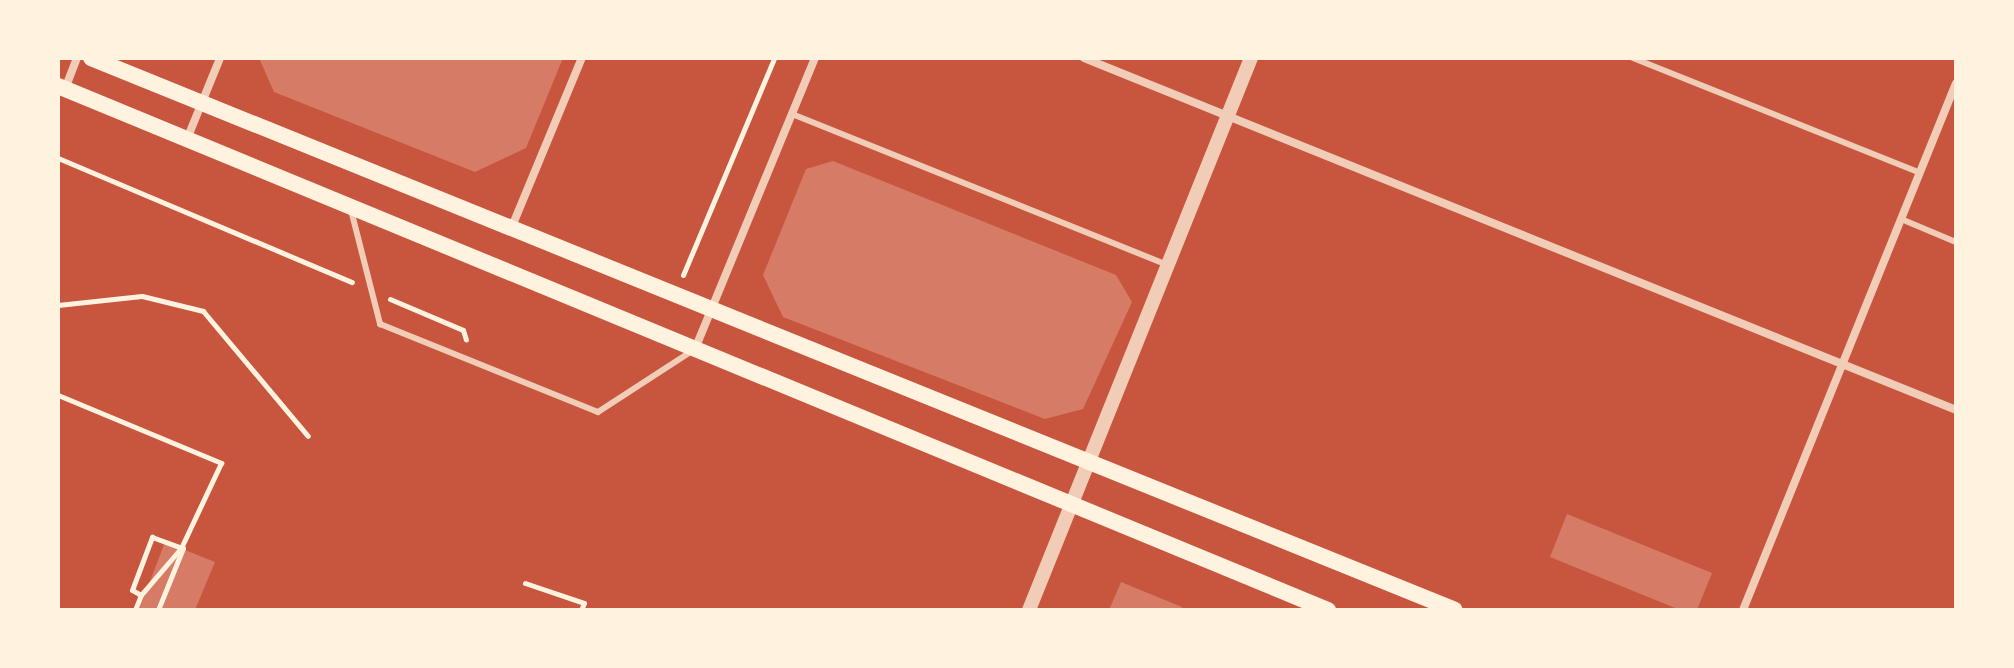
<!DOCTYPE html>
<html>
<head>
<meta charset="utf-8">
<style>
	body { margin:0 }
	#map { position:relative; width:2014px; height:668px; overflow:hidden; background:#c8553d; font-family:"Asap Condensed",sans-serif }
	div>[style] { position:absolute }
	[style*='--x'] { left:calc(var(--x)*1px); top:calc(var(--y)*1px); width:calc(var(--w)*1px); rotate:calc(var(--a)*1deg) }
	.building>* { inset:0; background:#d67c66 }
	.path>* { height:5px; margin:-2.5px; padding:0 2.5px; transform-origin:2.5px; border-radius:2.5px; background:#fff3e0 }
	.service>* { height:6px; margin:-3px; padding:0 3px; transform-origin:3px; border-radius:3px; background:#f1ccb7 }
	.minor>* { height:8px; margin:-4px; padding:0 4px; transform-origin:4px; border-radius:4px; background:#f1ccb7 }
	.tertiary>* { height:14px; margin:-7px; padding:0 7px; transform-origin:7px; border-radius:7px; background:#f1ccb7 }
	.secondary>* { height:16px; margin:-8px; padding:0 8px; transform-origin:8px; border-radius:8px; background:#fff3e0 }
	span { translate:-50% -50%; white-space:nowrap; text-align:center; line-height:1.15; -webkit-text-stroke:7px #fff3e0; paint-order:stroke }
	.frame { position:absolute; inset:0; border:60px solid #fff3e0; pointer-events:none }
</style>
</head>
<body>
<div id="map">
	<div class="building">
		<div style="clip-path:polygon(259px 58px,563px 58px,526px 148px,475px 172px,274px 92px)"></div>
		<div style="clip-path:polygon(833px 161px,1116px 275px,1132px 302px,1083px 409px,1045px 419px,783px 317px,763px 275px,806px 169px)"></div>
		<div style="clip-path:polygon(1567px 514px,1712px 573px,1697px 610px,1680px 610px,1550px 557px)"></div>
		<div style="clip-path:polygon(165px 542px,215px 562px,195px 610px,139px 610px)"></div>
		<div style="clip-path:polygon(1121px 582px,1182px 607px,1181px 610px,1109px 610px)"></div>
	</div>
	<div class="path">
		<div style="--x:58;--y:158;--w:319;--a:22.9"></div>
		<div style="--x:683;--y:275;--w:235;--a:-67.2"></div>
		<div style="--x:390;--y:299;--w:79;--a:23"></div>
		<div style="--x:463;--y:330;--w:10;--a:73"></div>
		<div style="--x:58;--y:305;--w:84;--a:-6.1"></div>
		<div style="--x:142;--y:296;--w:63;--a:13.8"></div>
		<div style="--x:203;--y:311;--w:163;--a:50"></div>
		<div style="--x:58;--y:395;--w:177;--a:22.6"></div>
		<div style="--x:221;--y:463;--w:94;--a:115.2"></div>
		<div style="--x:181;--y:548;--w:62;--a:130.4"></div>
		<div style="--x:141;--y:595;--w:16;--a:112"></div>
		<div style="--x:525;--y:583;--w:62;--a:18.7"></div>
		<div style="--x:584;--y:603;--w:8;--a:113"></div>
		<div style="--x:141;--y:595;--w:10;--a:-151"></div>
		<div style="--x:132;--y:590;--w:57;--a:-69.3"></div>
		<div style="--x:152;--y:537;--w:33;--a:20"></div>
		<div style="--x:183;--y:548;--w:67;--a:112"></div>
	</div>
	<div class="service">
		<div style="--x:1633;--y:58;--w:309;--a:21.8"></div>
		<div style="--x:792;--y:114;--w:404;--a:21.9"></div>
		<div style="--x:351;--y:210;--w:118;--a:75.7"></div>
		<div style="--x:380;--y:324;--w:235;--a:22"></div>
		<div style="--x:598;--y:412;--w:112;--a:-33"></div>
		<div style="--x:1901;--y:219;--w:60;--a:22.7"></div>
	</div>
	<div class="minor">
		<div style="--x:1084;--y:58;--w:940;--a:21.98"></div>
		<div style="--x:65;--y:89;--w:33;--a:-69"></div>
		<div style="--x:187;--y:139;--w:87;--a:-67.8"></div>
		<div style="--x:511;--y:229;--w:185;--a:-67.5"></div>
		<div style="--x:695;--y:349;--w:315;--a:-67.6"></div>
		<div style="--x:1743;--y:610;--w:568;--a:-67.99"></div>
	</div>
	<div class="tertiary">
		<div style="--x:1029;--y:610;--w:595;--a:-68.09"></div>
	</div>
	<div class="secondary">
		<div style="--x:91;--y:58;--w:1471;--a:22.03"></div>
		<div style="--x:58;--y:86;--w:1374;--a:22.42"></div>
	</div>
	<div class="frame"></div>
</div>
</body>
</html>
